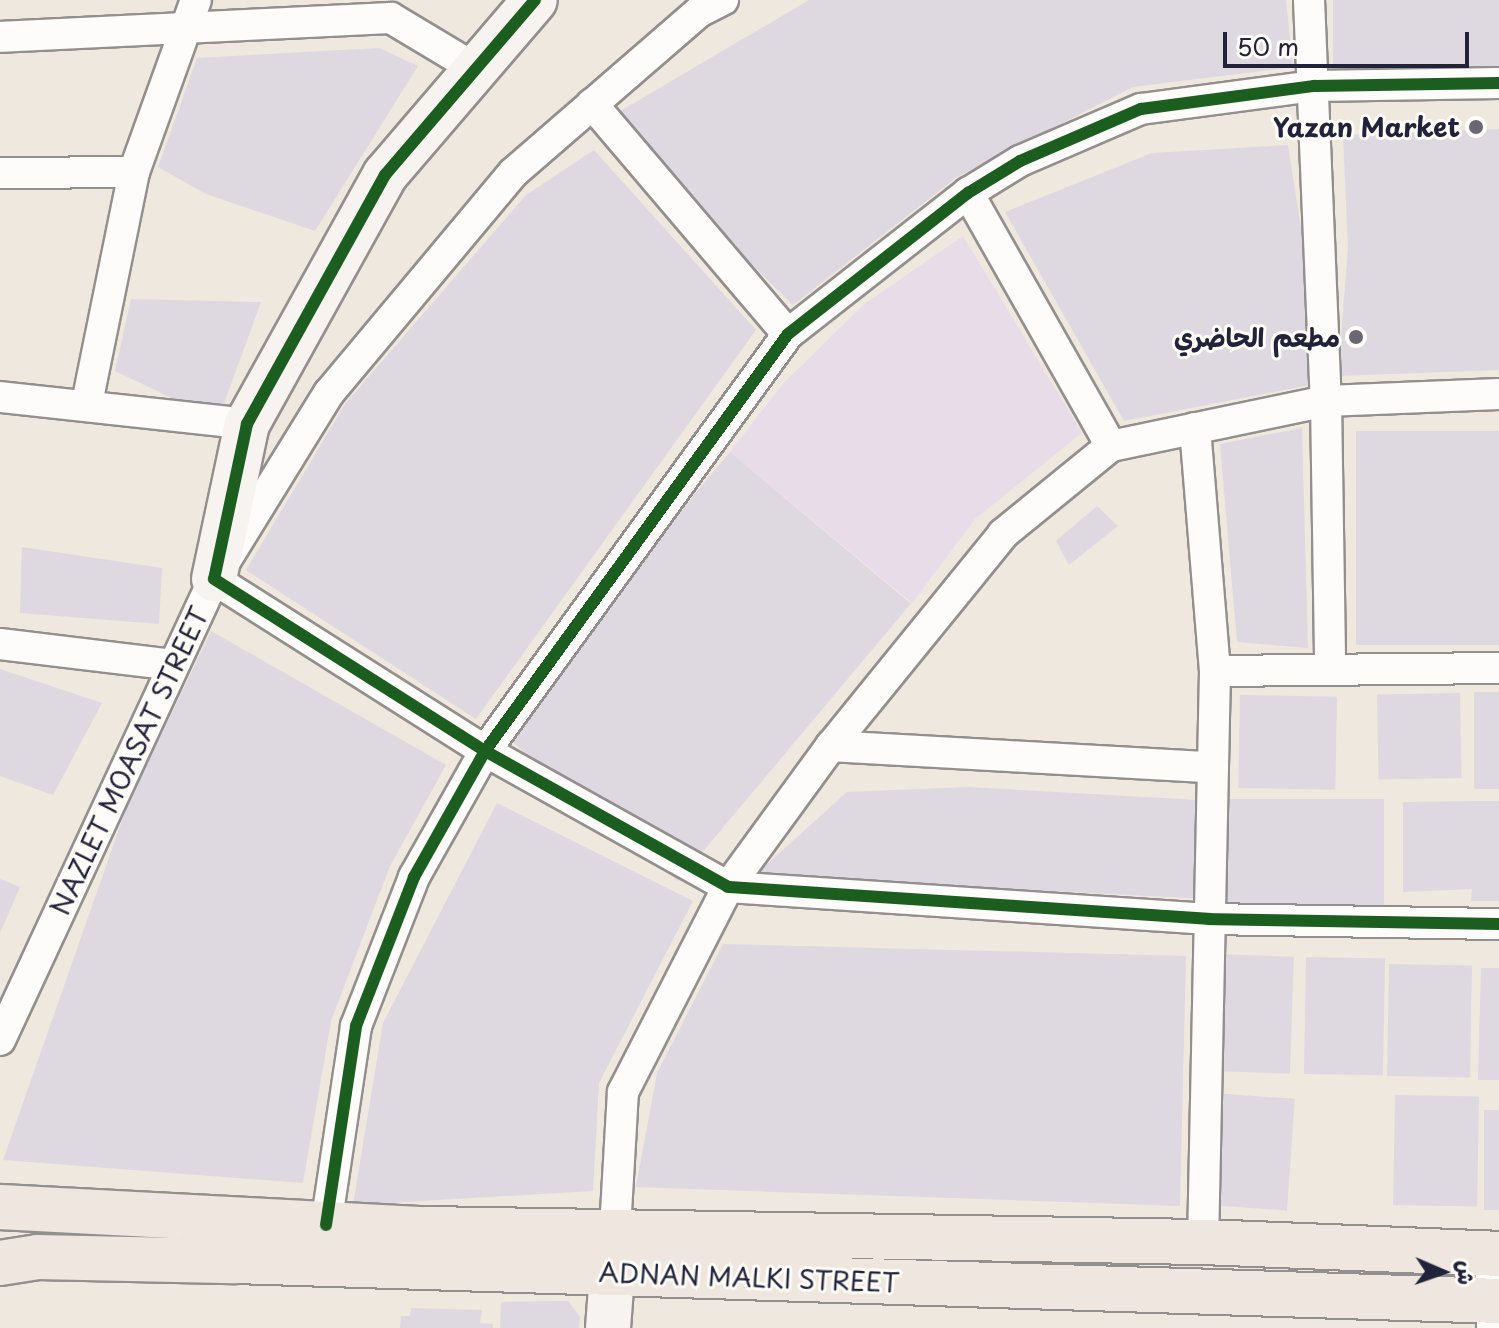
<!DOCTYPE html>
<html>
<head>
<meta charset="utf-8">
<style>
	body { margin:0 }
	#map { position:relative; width:1499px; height:1328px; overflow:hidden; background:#efe8de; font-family:"Playpen Sans","Playpen Sans Arabic",sans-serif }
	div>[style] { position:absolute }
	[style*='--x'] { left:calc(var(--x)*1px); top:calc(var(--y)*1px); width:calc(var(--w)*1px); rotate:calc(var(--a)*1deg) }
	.built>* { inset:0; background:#e8dce9 }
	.building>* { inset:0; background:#ded8e1; transform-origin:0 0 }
	.roads { filter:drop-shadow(2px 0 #938f8e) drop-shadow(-2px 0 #938f8e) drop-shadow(0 2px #938f8e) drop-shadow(0 -2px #938f8e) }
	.street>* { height:30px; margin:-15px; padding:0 15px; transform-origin:15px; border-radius:15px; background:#fdfcfa }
	.secondary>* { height:44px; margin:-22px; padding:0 22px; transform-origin:22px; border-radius:22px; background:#f7f3f0 }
	.primary>* { height:44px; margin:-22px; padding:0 22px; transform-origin:22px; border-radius:22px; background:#efe6df }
	.cycleway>* { height:12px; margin:-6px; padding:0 6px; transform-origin:6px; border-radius:6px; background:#1b5e20 }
	.dots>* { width:22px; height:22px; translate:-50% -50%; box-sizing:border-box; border:4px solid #fdfcf7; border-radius:50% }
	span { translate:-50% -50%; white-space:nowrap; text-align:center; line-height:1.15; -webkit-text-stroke:6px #fdfcf7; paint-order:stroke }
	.poi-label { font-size:26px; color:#22223b; font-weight:700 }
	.right { translate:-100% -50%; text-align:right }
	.street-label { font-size:26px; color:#22223b }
	.north { position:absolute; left:1403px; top:1232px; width:80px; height:80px; -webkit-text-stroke:6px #fdfcf7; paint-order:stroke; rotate:92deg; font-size:22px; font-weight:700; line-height:32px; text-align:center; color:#22223b }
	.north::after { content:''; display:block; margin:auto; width:28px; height:36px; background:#22223b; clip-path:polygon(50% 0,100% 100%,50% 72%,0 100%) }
	.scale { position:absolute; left:1223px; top:32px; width:246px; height:36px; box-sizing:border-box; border:4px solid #22223b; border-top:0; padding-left:10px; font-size:24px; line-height:28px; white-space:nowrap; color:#22223b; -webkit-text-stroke:6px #fdfcf7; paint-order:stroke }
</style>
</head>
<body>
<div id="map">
	<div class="built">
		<div style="clip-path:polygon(963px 236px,1082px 433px,975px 519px,912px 603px,730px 452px,782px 385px,863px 305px)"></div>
	</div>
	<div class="building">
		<div style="clip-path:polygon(809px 0,1286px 0,1293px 67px,1133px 87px,957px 177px,793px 305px,605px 120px)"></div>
		<div style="left:1333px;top:0;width:166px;height:66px"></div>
		<div style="clip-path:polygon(379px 48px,418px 66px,315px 231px,206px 194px,158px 167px,197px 58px)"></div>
		<div style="clip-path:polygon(1499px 129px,1499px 370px,1338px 376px,1348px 248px,1343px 135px)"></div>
		<div style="clip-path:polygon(1288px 145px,1325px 382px,1124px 421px,1005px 212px,1152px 153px)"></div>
		<div style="clip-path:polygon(594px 150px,756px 330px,476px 719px,246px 570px,345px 404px,526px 195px)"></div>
		<div style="clip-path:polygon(131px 299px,261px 302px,218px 420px,115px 371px)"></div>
		<div style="clip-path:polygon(1302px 428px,1308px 648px,1237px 642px,1220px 444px)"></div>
		<div style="left:1499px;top:431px;width:214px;height:143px;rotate:90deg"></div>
		<div style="left:730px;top:452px;width:236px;height:362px;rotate:40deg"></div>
		<div style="clip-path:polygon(1097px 506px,1118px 526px,1069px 565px,1056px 541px)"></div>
		<div style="clip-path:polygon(22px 547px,162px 568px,159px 624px,20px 613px)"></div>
		<div style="clip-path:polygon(211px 631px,446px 765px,390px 866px,331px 1021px,303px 1183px,3px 1160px,126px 809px)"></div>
		<div style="clip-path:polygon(0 669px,102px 703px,53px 795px,0 776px)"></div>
		<div style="left:1474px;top:692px;width:25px;height:97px"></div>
		<div style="left:1460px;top:693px;width:85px;height:83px;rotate:89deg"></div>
		<div style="left:1240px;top:695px;width:97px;height:93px;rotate:1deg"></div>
		<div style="clip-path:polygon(968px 787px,1197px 800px,1209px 899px,754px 876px,847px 792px)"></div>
		<div style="left:1227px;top:799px;width:157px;height:108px"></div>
		<div style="clip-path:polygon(1474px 801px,1499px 801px,1499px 901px,1471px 901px,1472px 889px,1403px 892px,1403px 802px)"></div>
		<div style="clip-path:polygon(497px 803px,693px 901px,599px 1083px,593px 1191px,353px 1205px,383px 1023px)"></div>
		<div style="clip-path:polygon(0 879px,20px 887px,0 933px)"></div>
		<div style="clip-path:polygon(723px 944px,1186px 956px,1180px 1206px,636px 1187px,657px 1073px)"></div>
		<div style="left:1216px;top:954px;width:78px;height:117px;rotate:2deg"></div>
		<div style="left:1306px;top:957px;width:79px;height:117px;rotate:1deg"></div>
		<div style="left:1389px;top:964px;width:83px;height:112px;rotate:1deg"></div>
		<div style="clip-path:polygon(1481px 968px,1499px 968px,1499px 1080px,1478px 1080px)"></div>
		<div style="left:1212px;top:1093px;width:83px;height:112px;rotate:4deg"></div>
		<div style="left:1395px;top:1095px;width:84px;height:110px;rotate:1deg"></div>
		<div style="left:1484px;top:1110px;width:15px;height:100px"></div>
		<div style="clip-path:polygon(555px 1301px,568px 1301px,580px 1317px,579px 1328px,500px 1328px,501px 1302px)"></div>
		<div style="clip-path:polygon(411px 1308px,482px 1310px,480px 1323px,493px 1324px,493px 1328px,400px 1328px,401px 1316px,410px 1316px)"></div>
	</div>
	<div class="roads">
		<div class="street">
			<div style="--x:1309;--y:0;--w:401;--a:87.6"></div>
			<div style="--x:1326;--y:401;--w:269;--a:89.1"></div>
			<div style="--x:0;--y:37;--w:391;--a:-2.8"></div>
			<div style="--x:391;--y:18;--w:99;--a:31"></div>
			<div style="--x:592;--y:104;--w:302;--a:49.6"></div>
			<div style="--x:0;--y:173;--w:134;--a:-0.4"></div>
			<div style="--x:968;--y:193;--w:291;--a:60.5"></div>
			<div style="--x:0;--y:397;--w:248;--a:6.2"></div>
			<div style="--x:87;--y:403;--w:236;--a:-78.5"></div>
			<div style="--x:134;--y:172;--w:183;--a:-70.2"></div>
			<div style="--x:1195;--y:428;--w:244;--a:85.3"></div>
			<div style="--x:1215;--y:671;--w:571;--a:91.2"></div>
			<div style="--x:214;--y:579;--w:321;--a:32.4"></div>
			<div style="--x:485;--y:751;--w:278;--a:29.2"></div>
			<div style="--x:728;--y:887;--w:482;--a:3.8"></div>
			<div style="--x:1209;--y:919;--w:290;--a:1"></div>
			<div style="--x:0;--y:644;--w:174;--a:6.9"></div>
			<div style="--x:1215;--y:671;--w:284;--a:-0.6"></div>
			<div style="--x:831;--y:746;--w:382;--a:3.2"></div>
			<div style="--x:0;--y:1040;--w:508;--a:-65.1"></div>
			<div style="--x:214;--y:579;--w:219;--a:-58.3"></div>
			<div style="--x:329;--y:393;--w:287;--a:-50.1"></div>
			<div style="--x:513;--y:173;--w:246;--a:-40.9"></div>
			<div style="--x:699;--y:12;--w:27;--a:-27"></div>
			<div style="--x:326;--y:1225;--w:201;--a:-81.4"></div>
			<div style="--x:356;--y:1026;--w:160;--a:-68.7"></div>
			<div style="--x:414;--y:877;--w:145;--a:-60.6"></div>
			<div style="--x:485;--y:751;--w:515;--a:-54"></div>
			<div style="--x:788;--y:334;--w:229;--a:-38.1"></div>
			<div style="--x:968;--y:193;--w:61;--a:-31.6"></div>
			<div style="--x:1020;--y:161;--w:132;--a:-23.3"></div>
			<div style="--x:1141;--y:109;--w:175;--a:-7.6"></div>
			<div style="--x:1314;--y:86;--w:185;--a:-0.9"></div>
			<div style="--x:615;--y:1230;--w:138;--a:-86.7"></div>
			<div style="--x:623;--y:1092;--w:230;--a:-62.9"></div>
			<div style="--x:728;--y:887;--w:175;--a:-53.9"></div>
			<div style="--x:831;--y:746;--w:273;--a:-50.9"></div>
			<div style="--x:1003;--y:534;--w:139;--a:-39.2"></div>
			<div style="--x:1111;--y:446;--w:220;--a:-11.8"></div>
			<div style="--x:1326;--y:401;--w:173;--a:-2.3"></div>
			<div style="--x:1490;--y:1254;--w:74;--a:88.5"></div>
		</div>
		<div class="secondary">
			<div style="--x:214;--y:579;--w:158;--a:-78"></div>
			<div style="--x:247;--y:424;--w:285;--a:-61"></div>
			<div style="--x:385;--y:175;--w:230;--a:-49.4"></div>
			<div style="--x:608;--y:1328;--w:93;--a:-85.7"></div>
		</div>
		<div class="primary">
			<div style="--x:0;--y:1207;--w:426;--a:3"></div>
			<div style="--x:425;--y:1229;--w:778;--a:0.96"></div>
			<div style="--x:1203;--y:1242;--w:296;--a:2.3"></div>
			<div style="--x:0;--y:1263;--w:37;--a:-9"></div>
			<div style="--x:37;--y:1257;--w:198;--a:1.2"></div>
			<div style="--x:235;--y:1261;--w:1265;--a:1.81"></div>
		</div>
	</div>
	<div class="cycleway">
		<div style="--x:535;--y:0;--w:230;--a:130.6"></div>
		<div style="--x:385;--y:175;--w:285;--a:119"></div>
		<div style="--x:247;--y:424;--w:158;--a:102"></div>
		<div style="--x:214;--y:579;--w:321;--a:32.4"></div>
		<div style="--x:485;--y:751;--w:278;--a:29.2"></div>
		<div style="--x:728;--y:887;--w:482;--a:3.8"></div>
		<div style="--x:1209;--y:919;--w:290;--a:1"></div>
		<div style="--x:326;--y:1225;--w:201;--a:-81.4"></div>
		<div style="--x:356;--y:1026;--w:160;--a:-68.7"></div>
		<div style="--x:414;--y:877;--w:145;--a:-60.6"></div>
		<div style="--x:485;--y:751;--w:515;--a:-54"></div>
		<div style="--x:788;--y:334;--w:229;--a:-38.1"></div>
		<div style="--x:968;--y:193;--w:61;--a:-31.6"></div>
		<div style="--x:1020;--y:161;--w:132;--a:-23.3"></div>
		<div style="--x:1141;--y:109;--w:175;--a:-7.6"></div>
		<div style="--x:1314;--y:86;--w:185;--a:-0.9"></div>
	</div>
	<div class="dots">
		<div style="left:1476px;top:127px;background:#6a6774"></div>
		<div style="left:1356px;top:337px;background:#6a6774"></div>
	</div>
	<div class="poi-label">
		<span class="right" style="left:1460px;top:127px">Yazan Market</span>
		<span class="right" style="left:1340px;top:337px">مطعم الحاضري</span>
	</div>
	<div class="street-label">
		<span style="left:129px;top:761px;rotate:-65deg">NAZLET MOASAT STREET</span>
		<span style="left:749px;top:1277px;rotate:2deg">ADNAN MALKI STREET</span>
	</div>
	<div class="north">ش</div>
	<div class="scale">50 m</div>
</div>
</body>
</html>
